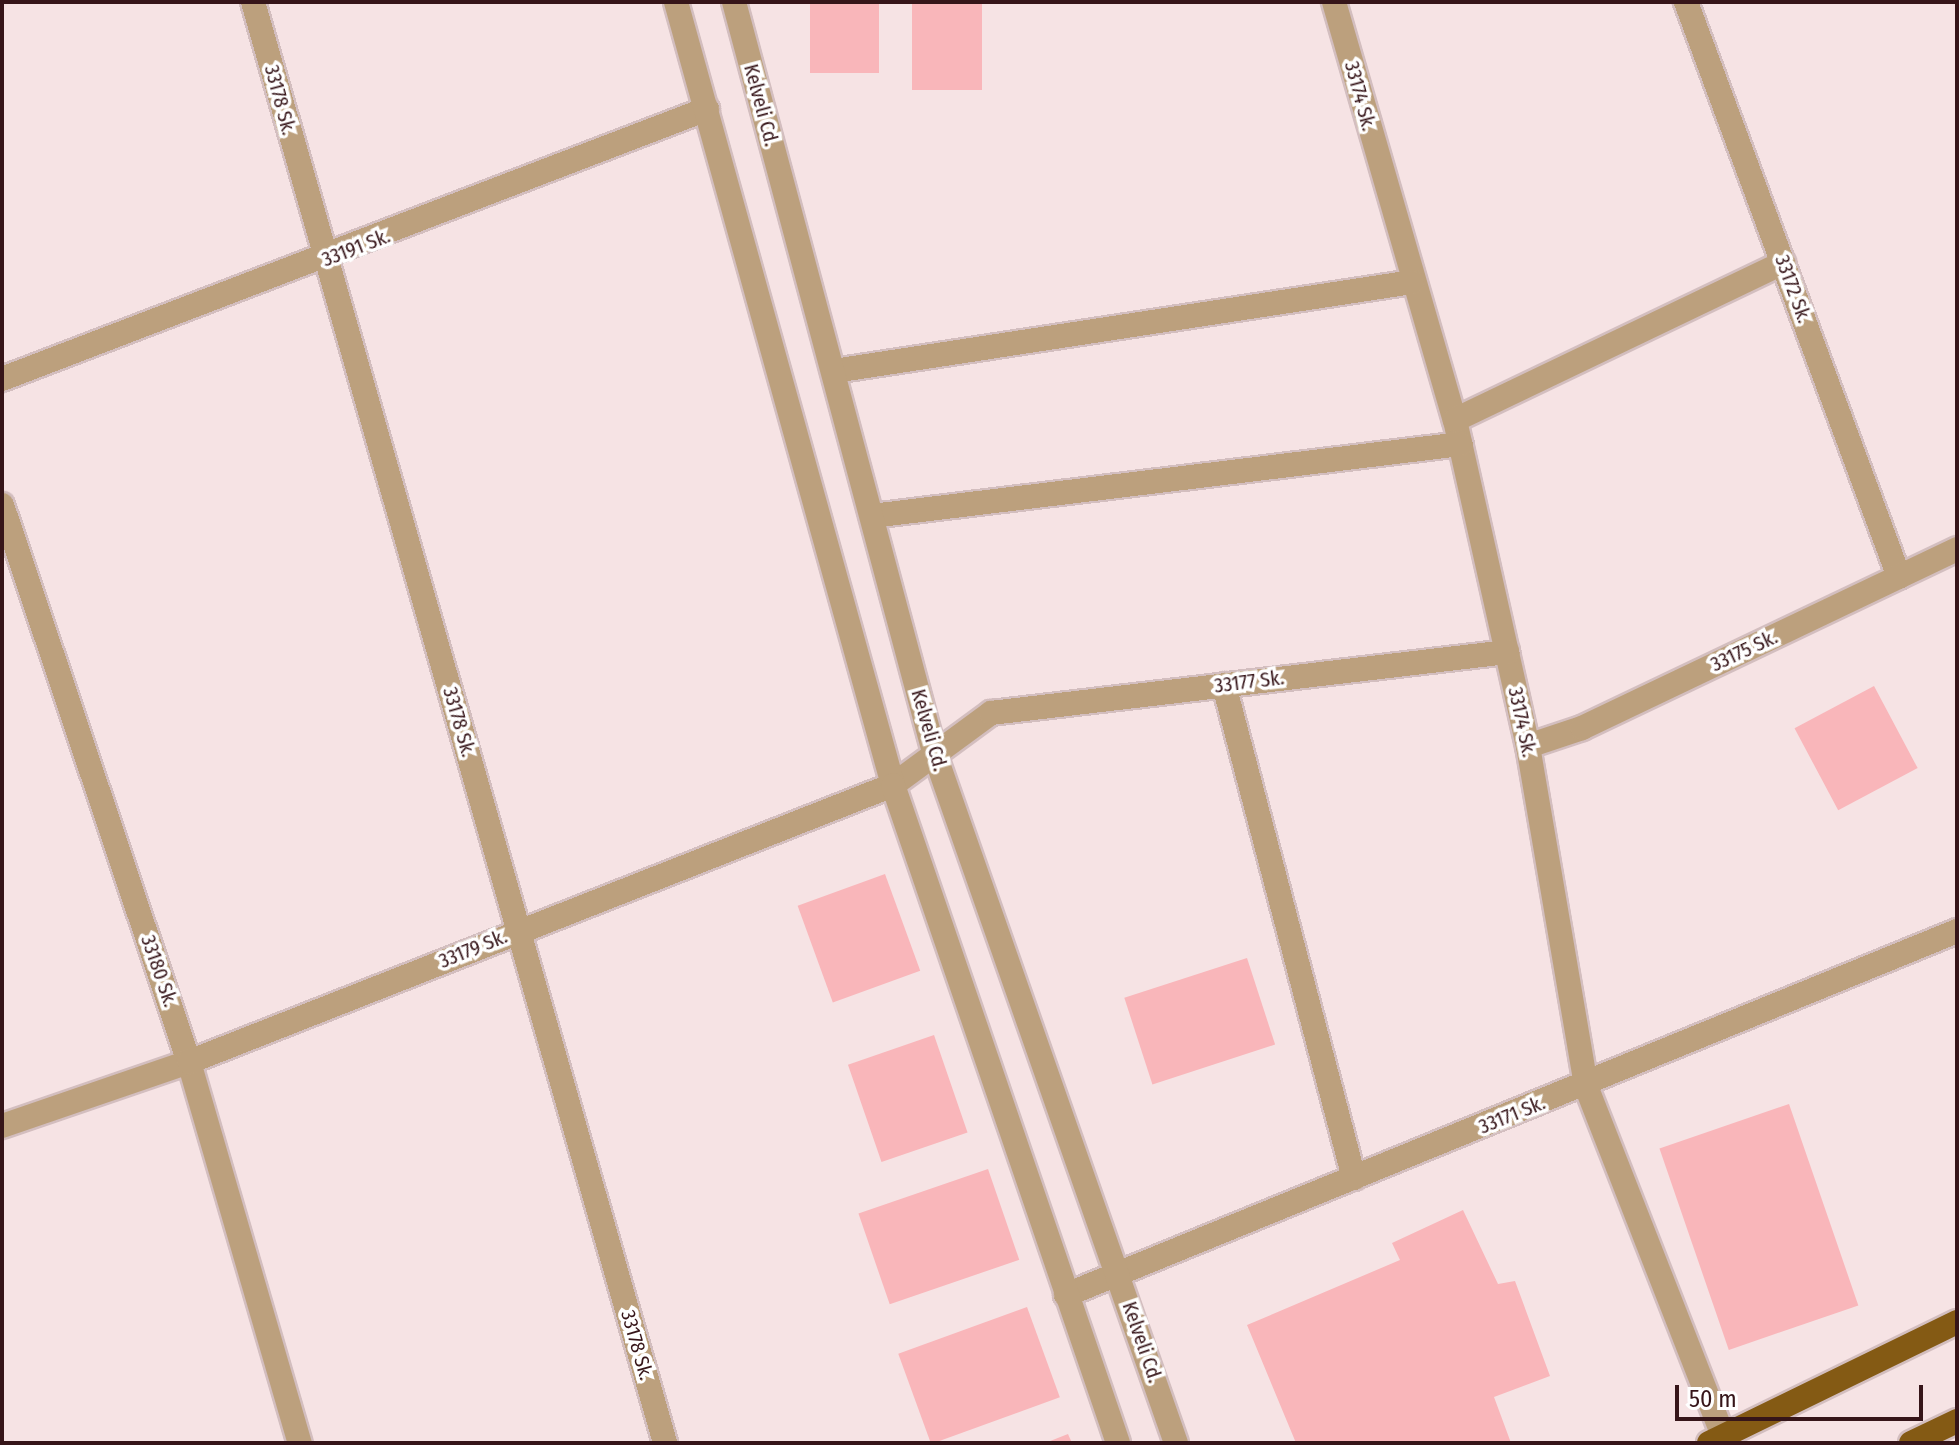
<!DOCTYPE html>
<html>
<head>
<meta charset="utf-8">
<style>
	body { margin:0 }
	#map { position:relative; width:1959px; height:1445px; overflow:hidden; background:#f6e3e4; font-family:"Fira Sans Condensed",sans-serif }
	div>[style] { position:absolute }
	[style*='--x'] { left:calc(var(--x)*1px); top:calc(var(--y)*1px); width:calc(var(--w)*1px); rotate:calc(var(--a)*1deg) }
	.building>* { inset:0; background:#f9b6ba; transform-origin:0 0 }
	.roads { filter:drop-shadow(2px 0 #d3bebf) drop-shadow(-2px 0 #d3bebf) drop-shadow(0 2px #d3bebf) drop-shadow(0 -2px #d3bebf) }
	.minor>* { height:24px; margin:-12px; padding:0 12px; transform-origin:12px; border-radius:12px; background:#bca07d }
	.tertiary>* { height:24px; margin:-12px; padding:0 12px; transform-origin:12px; border-radius:12px; background:#bca07d }
	.trunk>* { height:24px; margin:-12px; padding:0 12px; transform-origin:12px; border-radius:12px; background:#845a14 }
	span { translate:-50% -50%; white-space:nowrap; text-align:center; line-height:1.15; -webkit-text-stroke:7px #fff; paint-order:stroke }
	.street-label { font-size:20px; color:#361519 }
	.frame { position:absolute; inset:0; border:4px solid #361519; pointer-events:none }
	.scale { position:absolute; left:1675px; top:1385px; width:248px; height:36px; box-sizing:border-box; border:4px solid #361519; border-top:0; padding-left:10px; font-size:24px; line-height:28px; white-space:nowrap; color:#361519; -webkit-text-stroke:6px #fff; paint-order:stroke }
</style>
</head>
<body>
<div id="map">
	<div class="building">
		<div style="left:810px;top:2px;width:69px;height:71px"></div>
		<div style="left:912px;top:2px;width:70px;height:88px"></div>
		<div style="left:1874px;top:686px;width:93px;height:90px;rotate:62deg"></div>
		<div style="left:885px;top:874px;width:103px;height:93px;rotate:70deg"></div>
		<div style="left:1247px;top:958px;width:91px;height:129px;rotate:72deg"></div>
		<div style="left:934px;top:1035px;width:103px;height:91px;rotate:71deg"></div>
		<div style="left:1789px;top:1104px;width:213px;height:137px;rotate:71deg"></div>
		<div style="left:988px;top:1169px;width:96px;height:137px;rotate:71deg"></div>
		<div style="clip-path:polygon(1463px 1210px,1498px 1284px,1515px 1281px,1550px 1376px,1494px 1397px,1511px 1443px,1296px 1443px,1247px 1325px,1400px 1260px,1392px 1243px)"></div>
		<div style="left:1027px;top:1307px;width:96px;height:137px;rotate:70deg"></div>
		<div style="clip-path:polygon(1068px 1434px,1072px 1443px,1045px 1443px)"></div>
	</div>
	<div class="roads">
		<div class="minor">
			<div style="--x:253;--y:2;--w:1499;--a:74.04"></div>
			<div style="--x:1334;--y:2;--w:435;--a:73.9"></div>
			<div style="--x:1455;--y:420;--w:334;--a:77.4"></div>
			<div style="--x:1528;--y:746;--w:345;--a:80.3"></div>
			<div style="--x:1586;--y:1086;--w:376;--a:68.6"></div>
			<div style="--x:1686;--y:2;--w:613;--a:69.67"></div>
			<div style="--x:834;--y:371;--w:585;--a:-8.75"></div>
			<div style="--x:2;--y:379;--w:755;--a:-20.96"></div>
			<div style="--x:1455;--y:420;--w:364;--a:-25.6"></div>
			<div style="--x:2;--y:505;--w:588;--a:71.44"></div>
			<div style="--x:189;--y:1062;--w:397;--a:73.8"></div>
			<div style="--x:872;--y:516;--w:593;--a:-6.97"></div>
			<div style="--x:1224;--y:685;--w:510;--a:75.23"></div>
			<div style="--x:1528;--y:746;--w:57;--a:-18.4"></div>
			<div style="--x:1582;--y:728;--w:416;--a:-25.5"></div>
			<div style="--x:2;--y:1126;--w:198;--a:-18.9"></div>
			<div style="--x:189;--y:1062;--w:757;--a:-21.48"></div>
			<div style="--x:893;--y:785;--w:122;--a:-36.3"></div>
			<div style="--x:991;--y:713;--w:520;--a:-6.74"></div>
			<div style="--x:1066;--y:1295;--w:962;--a:-22.22"></div>
		</div>
		<div class="tertiary">
			<div style="--x:676;--y:2;--w:813;--a:74.51"></div>
			<div style="--x:893;--y:785;--w:695;--a:71.12"></div>
			<div style="--x:734;--y:2;--w:776;--a:75.07"></div>
			<div style="--x:934;--y:752;--w:732;--a:70.7"></div>
		</div>
		<div class="trunk">
			<div style="--x:1709;--y:1443;--w:276;--a:-26"></div>
			<div style="--x:1911;--y:1443;--w:51;--a:-25.6"></div>
		</div>
	</div>
	<div class="street-label">
		<span style="left:1360px;top:96px;rotate:75deg">33174 Sk.</span>
		<span style="left:280px;top:100px;rotate:75deg">33178 Sk.</span>
		<span style="left:761px;top:105px;rotate:75deg">Kelveli Cd.</span>
		<span style="left:356px;top:248px;rotate:-21deg">33191 Sk.</span>
		<span style="left:1793px;top:289px;rotate:70deg">33172 Sk.</span>
		<span style="left:1744px;top:651px;rotate:-25deg">33175 Sk.</span>
		<span style="left:1249px;top:682px;rotate:-7deg">33177 Sk.</span>
		<span style="left:459px;top:722px;rotate:74deg">33178 Sk.</span>
		<span style="left:1522px;top:722px;rotate:78deg">33174 Sk.</span>
		<span style="left:929px;top:730px;rotate:74deg">Kelveli Cd.</span>
		<span style="left:473px;top:949px;rotate:-22deg">33179 Sk.</span>
		<span style="left:159px;top:971px;rotate:71deg">33180 Sk.</span>
		<span style="left:1512px;top:1115px;rotate:-22deg">33171 Sk.</span>
		<span style="left:1142px;top:1342px;rotate:71deg">Kelveli Cd.</span>
		<span style="left:637px;top:1345px;rotate:74deg">33178 Sk.</span>
	</div>
	<div class="frame"></div>
	<div class="scale">50 m</div>
</div>
</body>
</html>
